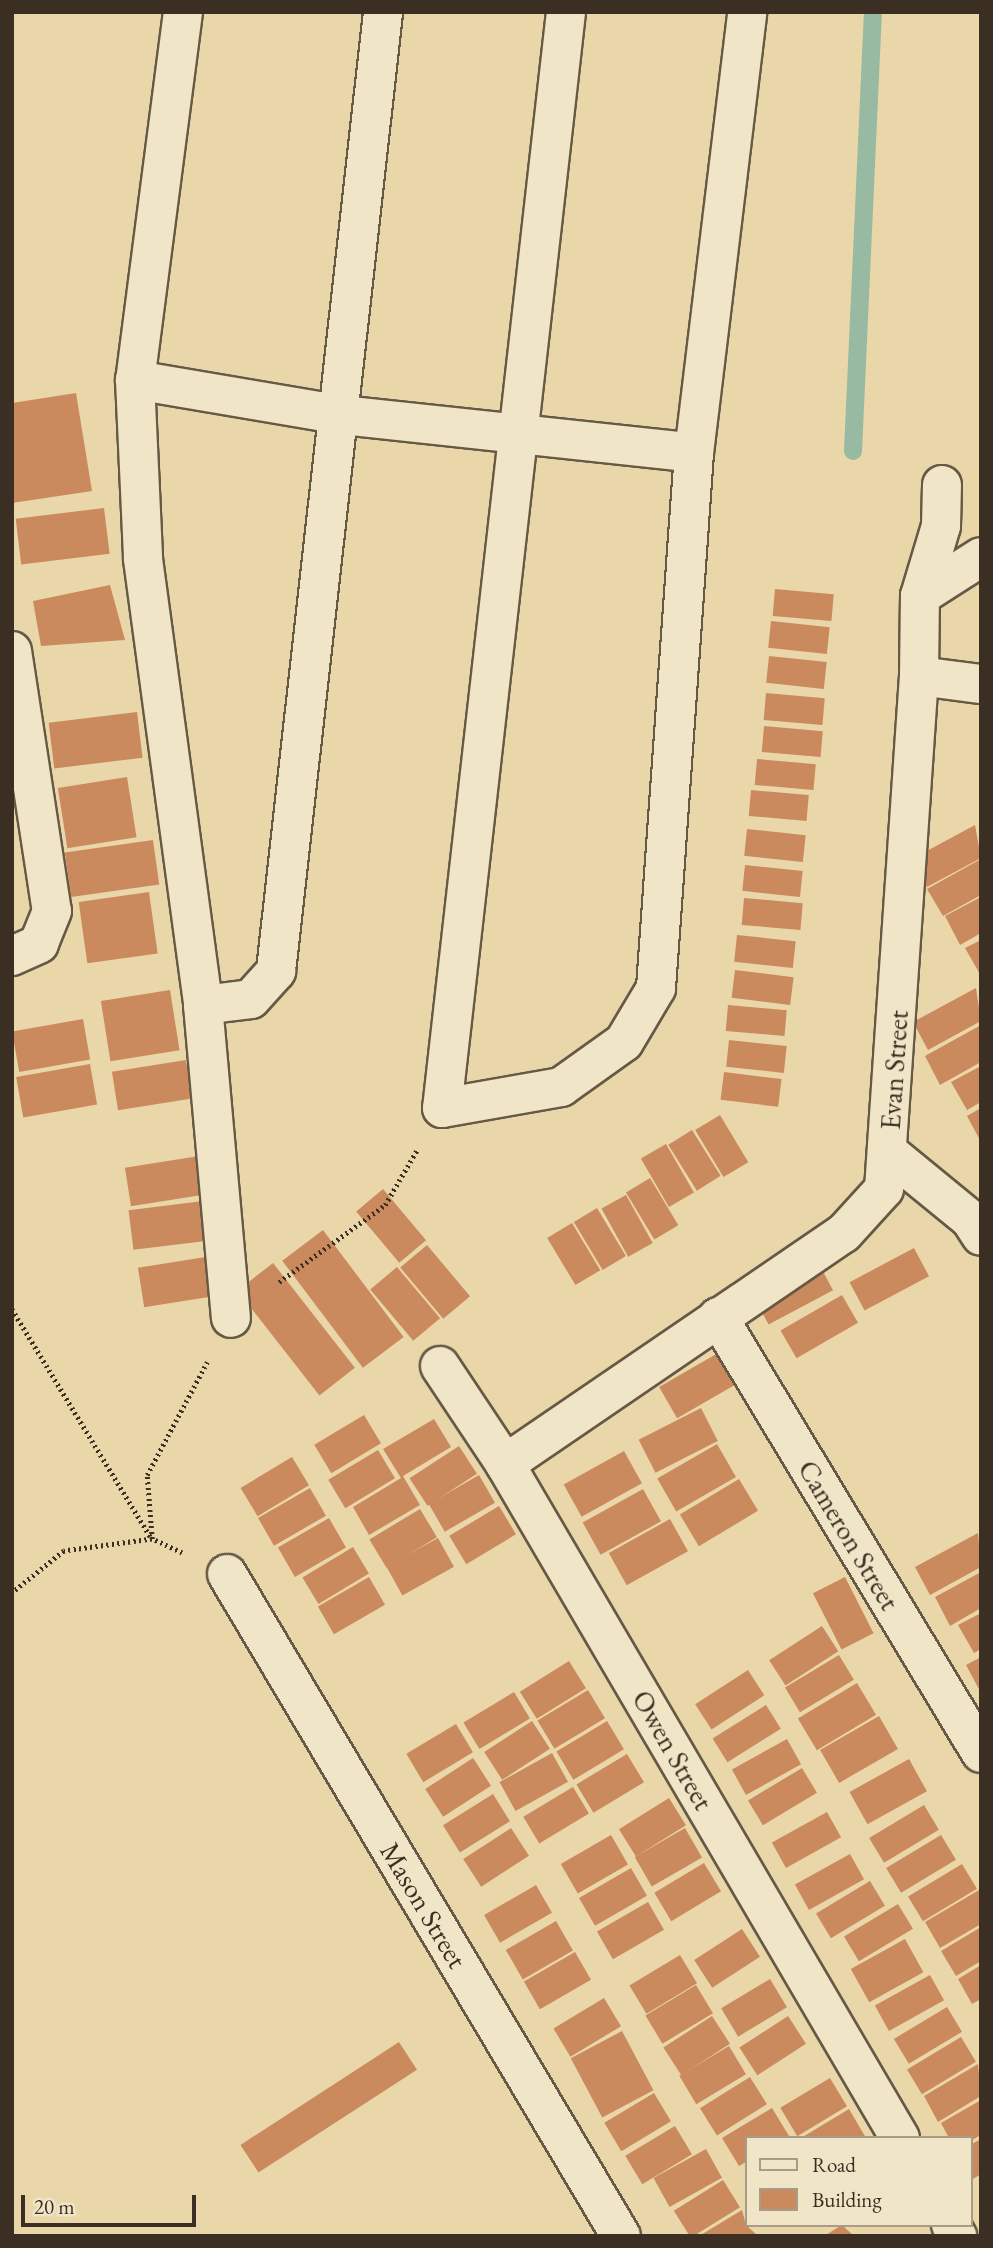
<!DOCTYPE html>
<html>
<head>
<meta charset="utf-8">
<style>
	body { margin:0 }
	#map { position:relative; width:993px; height:2248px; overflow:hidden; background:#e9d7a9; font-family:"EB Garamond",serif }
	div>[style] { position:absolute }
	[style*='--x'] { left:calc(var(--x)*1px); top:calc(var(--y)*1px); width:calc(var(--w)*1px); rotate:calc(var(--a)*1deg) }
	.stream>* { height:18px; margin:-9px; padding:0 9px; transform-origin:9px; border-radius:9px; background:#99baa2 }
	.building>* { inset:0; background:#cb8a5e; transform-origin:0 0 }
	.path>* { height:4.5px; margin-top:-2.25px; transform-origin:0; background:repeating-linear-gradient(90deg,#3b2f24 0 2px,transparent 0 5.5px) }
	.roads { filter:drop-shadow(2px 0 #665945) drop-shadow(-2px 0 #665945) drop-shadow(0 2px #665945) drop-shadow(0 -2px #665945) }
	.minor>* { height:38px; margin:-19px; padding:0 19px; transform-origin:19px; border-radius:19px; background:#f1e5c7 }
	span { translate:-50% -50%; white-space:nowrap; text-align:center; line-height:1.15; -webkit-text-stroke:7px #f1e5c7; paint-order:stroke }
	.street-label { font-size:28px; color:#3b2f24 }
	.frame { position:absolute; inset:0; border:14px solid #3b2f24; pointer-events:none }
	.legend { position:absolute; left:745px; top:2136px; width:228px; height:91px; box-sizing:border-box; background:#f1e5c7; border:2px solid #a89c86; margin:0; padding:9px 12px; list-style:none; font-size:21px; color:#3b2f24 }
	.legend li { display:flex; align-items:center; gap:14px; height:35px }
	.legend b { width:35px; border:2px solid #a89c86 }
	.scale { position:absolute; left:21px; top:2195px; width:175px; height:32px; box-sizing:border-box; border:4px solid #3b2f24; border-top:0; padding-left:9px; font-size:21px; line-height:24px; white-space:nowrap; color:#3b2f24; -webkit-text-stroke:5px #f1e5c7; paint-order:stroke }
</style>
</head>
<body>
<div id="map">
	<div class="stream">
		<div style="--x:853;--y:451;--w:439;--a:-87.4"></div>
	</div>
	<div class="building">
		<div style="clip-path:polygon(76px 393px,92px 491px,12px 503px,12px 403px)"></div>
		<div style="left:104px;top:508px;width:46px;height:89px;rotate:83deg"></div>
		<div style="clip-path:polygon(110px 585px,125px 640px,41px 646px,33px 601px)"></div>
		<div style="left:775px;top:589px;width:59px;height:27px;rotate:5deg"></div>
		<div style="left:771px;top:621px;width:59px;height:27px;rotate:6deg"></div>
		<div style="left:769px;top:656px;width:58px;height:27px;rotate:6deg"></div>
		<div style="left:766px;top:693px;width:59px;height:27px;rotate:5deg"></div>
		<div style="left:137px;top:712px;width:46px;height:89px;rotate:83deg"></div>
		<div style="left:764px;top:726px;width:59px;height:26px;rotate:5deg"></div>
		<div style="left:757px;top:759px;width:59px;height:26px;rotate:5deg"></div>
		<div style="left:127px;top:777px;width:61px;height:70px;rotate:81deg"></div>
		<div style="left:751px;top:790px;width:58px;height:26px;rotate:5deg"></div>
		<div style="clip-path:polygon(975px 825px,981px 858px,927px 887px,912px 859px)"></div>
		<div style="left:747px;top:829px;width:59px;height:27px;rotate:6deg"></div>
		<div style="left:153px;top:840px;width:45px;height:89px;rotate:82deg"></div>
		<div style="clip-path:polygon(981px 859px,981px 895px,943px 916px,927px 889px)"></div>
		<div style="left:745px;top:865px;width:58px;height:26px;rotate:6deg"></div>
		<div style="left:149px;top:892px;width:62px;height:71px;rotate:82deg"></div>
		<div style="clip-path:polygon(981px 897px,981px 933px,960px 945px,945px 916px)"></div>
		<div style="left:744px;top:898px;width:59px;height:27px;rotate:5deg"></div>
		<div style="left:737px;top:935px;width:59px;height:27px;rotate:6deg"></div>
		<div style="clip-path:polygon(981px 940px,981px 976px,965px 948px)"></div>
		<div style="left:735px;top:970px;width:59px;height:28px;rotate:7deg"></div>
		<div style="clip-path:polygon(976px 988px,981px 1021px,928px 1050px,913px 1022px)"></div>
		<div style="left:170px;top:990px;width:61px;height:70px;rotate:81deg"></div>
		<div style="left:728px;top:1005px;width:59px;height:26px;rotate:5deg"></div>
		<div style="left:83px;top:1019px;width:41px;height:72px;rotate:80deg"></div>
		<div style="clip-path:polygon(981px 1025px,981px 1062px,940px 1085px,925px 1056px)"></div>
		<div style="left:729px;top:1040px;width:58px;height:27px;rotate:6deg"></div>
		<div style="left:186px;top:1060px;width:39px;height:75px;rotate:81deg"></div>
		<div style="left:90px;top:1064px;width:41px;height:75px;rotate:80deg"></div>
		<div style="clip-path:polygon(981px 1066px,981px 1102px,967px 1110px,951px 1082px)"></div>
		<div style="left:724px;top:1072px;width:58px;height:28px;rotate:7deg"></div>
		<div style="clip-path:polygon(981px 1108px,981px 1142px,967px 1116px)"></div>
		<div style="left:720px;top:1115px;width:55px;height:29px;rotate:59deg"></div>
		<div style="left:692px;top:1130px;width:54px;height:28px;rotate:58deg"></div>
		<div style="left:666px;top:1144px;width:56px;height:29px;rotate:60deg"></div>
		<div style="left:199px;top:1156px;width:39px;height:75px;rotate:81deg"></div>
		<div style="left:650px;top:1178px;width:55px;height:28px;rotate:59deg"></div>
		<div style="left:383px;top:1189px;width:67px;height:35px;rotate:50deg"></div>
		<div style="left:626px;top:1195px;width:55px;height:28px;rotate:61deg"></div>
		<div style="left:203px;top:1201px;width:40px;height:75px;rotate:83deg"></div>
		<div style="left:597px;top:1208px;width:56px;height:27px;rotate:59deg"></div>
		<div style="left:572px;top:1223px;width:55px;height:29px;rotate:59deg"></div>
		<div style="left:323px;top:1230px;width:134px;height:51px;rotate:53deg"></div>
		<div style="left:427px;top:1245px;width:67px;height:35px;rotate:50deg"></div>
		<div style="left:914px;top:1248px;width:32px;height:73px;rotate:62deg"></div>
		<div style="left:212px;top:1256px;width:40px;height:75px;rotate:81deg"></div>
		<div style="left:818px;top:1262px;width:32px;height:73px;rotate:62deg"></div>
		<div style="left:273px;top:1263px;width:133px;height:45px;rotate:52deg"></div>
		<div style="left:397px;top:1267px;width:67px;height:35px;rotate:50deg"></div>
		<div style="left:842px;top:1295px;width:32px;height:71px;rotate:60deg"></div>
		<div style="left:718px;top:1353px;width:36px;height:68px;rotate:60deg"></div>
		<div style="left:701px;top:1408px;width:37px;height:70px;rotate:63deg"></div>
		<div style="left:364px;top:1415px;width:33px;height:58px;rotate:59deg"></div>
		<div style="clip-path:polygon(434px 1419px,451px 1447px,403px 1476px,420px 1505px,369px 1535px,353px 1507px,401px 1478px,383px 1449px)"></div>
		<div style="left:717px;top:1444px;width:38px;height:69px;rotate:60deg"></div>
		<div style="left:459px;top:1446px;width:33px;height:59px;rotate:57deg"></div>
		<div style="left:378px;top:1450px;width:33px;height:58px;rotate:59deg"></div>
		<div style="left:624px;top:1451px;width:37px;height:69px;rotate:61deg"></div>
		<div style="left:292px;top:1457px;width:33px;height:60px;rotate:59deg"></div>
		<div style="left:479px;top:1475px;width:32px;height:58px;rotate:60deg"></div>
		<div style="left:739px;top:1479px;width:37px;height:69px;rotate:59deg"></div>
		<div style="left:310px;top:1488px;width:32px;height:60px;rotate:60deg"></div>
		<div style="left:643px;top:1489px;width:37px;height:69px;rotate:61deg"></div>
		<div style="left:499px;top:1506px;width:33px;height:58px;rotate:59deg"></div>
		<div style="left:420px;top:1509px;width:33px;height:59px;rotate:59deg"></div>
		<div style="left:329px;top:1518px;width:34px;height:59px;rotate:60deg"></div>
		<div style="left:670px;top:1519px;width:37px;height:70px;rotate:61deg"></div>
		<div style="clip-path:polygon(978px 1533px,981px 1567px,930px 1595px,915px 1567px)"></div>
		<div style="left:438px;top:1538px;width:33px;height:59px;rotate:61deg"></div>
		<div style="left:353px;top:1547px;width:31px;height:59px;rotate:59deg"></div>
		<div style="clip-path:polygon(981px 1572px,981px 1608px,950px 1626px,935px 1597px)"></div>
		<div style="left:369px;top:1577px;width:32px;height:59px;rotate:60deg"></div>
		<div style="left:845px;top:1577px;width:63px;height:36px;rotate:63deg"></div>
		<div style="clip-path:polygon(981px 1613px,981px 1649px,974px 1653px,958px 1625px)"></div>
		<div style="left:822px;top:1626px;width:30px;height:63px;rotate:57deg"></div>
		<div style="left:839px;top:1655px;width:29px;height:63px;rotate:59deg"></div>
		<div style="clip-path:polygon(981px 1657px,981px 1693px,966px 1665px)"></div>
		<div style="left:569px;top:1661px;width:32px;height:58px;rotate:58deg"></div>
		<div style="left:748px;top:1670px;width:30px;height:63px;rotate:57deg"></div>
		<div style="left:857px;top:1683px;width:37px;height:69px;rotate:59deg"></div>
		<div style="left:588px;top:1690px;width:33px;height:59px;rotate:59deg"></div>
		<div style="left:514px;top:1692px;width:31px;height:59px;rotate:59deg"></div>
		<div style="left:766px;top:1705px;width:28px;height:63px;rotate:58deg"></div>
		<div style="left:879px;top:1716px;width:38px;height:68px;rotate:60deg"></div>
		<div style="left:532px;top:1721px;width:33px;height:57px;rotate:57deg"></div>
		<div style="left:607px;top:1721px;width:33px;height:59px;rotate:59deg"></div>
		<div style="left:456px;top:1724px;width:33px;height:58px;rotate:59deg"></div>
		<div style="left:787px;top:1739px;width:29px;height:63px;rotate:61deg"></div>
		<div style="left:552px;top:1753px;width:33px;height:60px;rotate:61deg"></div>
		<div style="left:627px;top:1754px;width:33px;height:59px;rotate:59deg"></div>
		<div style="left:473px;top:1758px;width:33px;height:57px;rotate:57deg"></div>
		<div style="left:909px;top:1759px;width:37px;height:68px;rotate:61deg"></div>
		<div style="left:802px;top:1768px;width:29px;height:63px;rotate:59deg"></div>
		<div style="left:573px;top:1787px;width:31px;height:58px;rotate:59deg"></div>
		<div style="left:493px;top:1794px;width:32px;height:59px;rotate:58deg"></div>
		<div style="left:669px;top:1798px;width:32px;height:59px;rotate:58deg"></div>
		<div style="left:924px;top:1805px;width:29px;height:64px;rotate:59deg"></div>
		<div style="left:827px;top:1812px;width:29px;height:63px;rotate:61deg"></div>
		<div style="left:511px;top:1828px;width:33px;height:57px;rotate:57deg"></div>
		<div style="left:685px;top:1828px;width:34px;height:58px;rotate:60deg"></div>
		<div style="left:611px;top:1835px;width:34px;height:58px;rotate:60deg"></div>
		<div style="left:941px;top:1835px;width:29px;height:64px;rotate:59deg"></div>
		<div style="left:850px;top:1854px;width:29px;height:63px;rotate:61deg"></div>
		<div style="left:704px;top:1863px;width:33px;height:58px;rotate:59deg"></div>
		<div style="left:962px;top:1864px;width:29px;height:63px;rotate:59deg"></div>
		<div style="left:631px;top:1868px;width:32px;height:60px;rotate:60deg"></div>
		<div style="left:870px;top:1881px;width:29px;height:63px;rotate:59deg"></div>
		<div style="left:536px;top:1885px;width:32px;height:60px;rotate:60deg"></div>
		<div style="clip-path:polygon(979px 1890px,981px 1924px,940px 1948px,925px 1922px)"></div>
		<div style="left:648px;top:1902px;width:32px;height:59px;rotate:60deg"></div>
		<div style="left:898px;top:1904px;width:29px;height:63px;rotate:59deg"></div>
		<div style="left:556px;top:1921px;width:34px;height:58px;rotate:60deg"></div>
		<div style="clip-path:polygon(981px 1927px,981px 1961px,956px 1976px,941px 1951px)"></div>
		<div style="left:742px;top:1929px;width:33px;height:57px;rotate:57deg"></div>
		<div style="left:905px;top:1939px;width:38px;height:62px;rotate:61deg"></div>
		<div style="left:575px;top:1952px;width:32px;height:59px;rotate:60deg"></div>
		<div style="left:680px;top:1955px;width:33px;height:59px;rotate:59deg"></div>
		<div style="clip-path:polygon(981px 1965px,981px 1999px,972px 2004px,958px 1979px)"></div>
		<div style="left:930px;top:1975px;width:29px;height:63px;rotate:61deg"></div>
		<div style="left:770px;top:1979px;width:33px;height:57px;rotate:59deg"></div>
		<div style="left:696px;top:1985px;width:33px;height:59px;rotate:59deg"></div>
		<div style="left:604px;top:1998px;width:33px;height:59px;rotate:59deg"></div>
		<div style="left:947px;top:2007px;width:29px;height:62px;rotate:59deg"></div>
		<div style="left:712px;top:2016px;width:33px;height:58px;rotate:57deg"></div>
		<div style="left:788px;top:2016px;width:33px;height:58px;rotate:57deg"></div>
		<div style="left:622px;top:2031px;width:67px;height:58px;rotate:62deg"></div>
		<div style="left:961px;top:2037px;width:29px;height:63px;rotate:59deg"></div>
		<div style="left:399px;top:2042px;width:33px;height:189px;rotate:57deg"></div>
		<div style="left:729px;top:2046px;width:33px;height:58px;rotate:59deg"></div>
		<div style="clip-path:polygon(978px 2064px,981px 2096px,938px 2122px,924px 2096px)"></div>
		<div style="left:750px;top:2077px;width:32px;height:59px;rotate:58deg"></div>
		<div style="left:830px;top:2078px;width:33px;height:58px;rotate:59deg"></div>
		<div style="left:654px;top:2093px;width:33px;height:58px;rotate:59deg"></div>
		<div style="clip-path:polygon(981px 2100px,981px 2135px,970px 2141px,949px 2138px,941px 2123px)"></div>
		<div style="clip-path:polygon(772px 2108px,789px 2136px,746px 2138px,746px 2162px,739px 2166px,722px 2138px)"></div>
		<div style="clip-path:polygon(849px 2109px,866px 2138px,801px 2138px)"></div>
		<div style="left:675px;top:2126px;width:33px;height:58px;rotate:59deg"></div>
		<div style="clip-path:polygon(981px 2139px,981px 2174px,973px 2179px,970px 2145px)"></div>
		<div style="left:706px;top:2149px;width:33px;height:60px;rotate:61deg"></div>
		<div style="left:723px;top:2180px;width:32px;height:58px;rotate:58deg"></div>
		<div style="clip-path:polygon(742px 2210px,746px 2225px,758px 2236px,699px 2236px)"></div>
		<div style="clip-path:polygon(842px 2225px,854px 2236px,824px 2236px)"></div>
	</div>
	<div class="path">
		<div style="--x:279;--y:1282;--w:131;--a:-36"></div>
		<div style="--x:385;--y:1205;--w:64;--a:-59.8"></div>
		<div style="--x:12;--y:1309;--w:269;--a:58.7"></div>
		<div style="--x:152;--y:1539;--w:89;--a:172.2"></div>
		<div style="--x:64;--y:1551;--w:67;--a:141.1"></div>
		<div style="--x:182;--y:1553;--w:33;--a:-155"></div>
		<div style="--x:152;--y:1539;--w:64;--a:-94.5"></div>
		<div style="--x:147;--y:1475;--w:128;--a:-62"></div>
	</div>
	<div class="roads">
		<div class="minor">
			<div style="--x:183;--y:12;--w:371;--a:97.4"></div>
			<div style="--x:135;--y:380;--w:179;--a:87.4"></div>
			<div style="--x:143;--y:559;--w:450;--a:82.3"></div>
			<div style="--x:203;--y:1005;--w:314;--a:84.9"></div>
			<div style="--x:566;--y:12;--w:1103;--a:96.45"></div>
			<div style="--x:442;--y:1108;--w:121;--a:-10"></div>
			<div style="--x:561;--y:1087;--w:77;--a:-35.5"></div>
			<div style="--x:624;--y:1042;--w:63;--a:-59.3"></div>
			<div style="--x:656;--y:988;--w:536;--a:-85.94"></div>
			<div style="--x:694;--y:453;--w:444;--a:-83.1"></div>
			<div style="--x:135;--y:380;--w:209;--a:9.6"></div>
			<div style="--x:341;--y:415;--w:355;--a:6.1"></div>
			<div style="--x:920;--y:596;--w:72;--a:-32.6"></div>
			<div style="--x:12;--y:651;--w:263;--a:81.3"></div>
			<div style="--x:52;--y:911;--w:35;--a:112"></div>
			<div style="--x:39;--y:944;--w:30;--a:156"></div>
			<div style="--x:919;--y:676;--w:63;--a:7.4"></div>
			<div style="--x:203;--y:1005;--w:48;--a:-7.1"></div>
			<div style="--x:251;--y:999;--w:38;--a:-48"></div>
			<div style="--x:276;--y:971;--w:965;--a:-83.63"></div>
			<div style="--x:888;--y:1152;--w:106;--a:39.3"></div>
			<div style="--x:970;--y:1219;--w:20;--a:57"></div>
			<div style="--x:718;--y:1317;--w:509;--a:58.9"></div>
			<div style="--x:440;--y:1366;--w:118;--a:56.4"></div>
			<div style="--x:505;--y:1464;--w:781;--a:59.63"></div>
			<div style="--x:505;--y:1464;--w:410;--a:-34.3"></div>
			<div style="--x:844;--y:1233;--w:59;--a:-47.7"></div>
			<div style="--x:884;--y:1189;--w:514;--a:-86.1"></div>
			<div style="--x:919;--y:676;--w:80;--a:-89.3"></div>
			<div style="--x:920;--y:596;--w:73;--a:-73.3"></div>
			<div style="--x:941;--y:526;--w:41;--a:-88.6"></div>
			<div style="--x:227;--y:1574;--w:770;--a:59.24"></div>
			<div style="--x:951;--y:2225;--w:13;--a:61"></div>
		</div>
	</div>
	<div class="street-label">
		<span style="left:894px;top:1070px;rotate:-86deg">Evan Street</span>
		<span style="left:849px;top:1535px;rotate:59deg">Cameron Street</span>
		<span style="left:673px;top:1750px;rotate:60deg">Owen Street</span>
		<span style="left:424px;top:1905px;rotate:59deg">Mason Street</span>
	</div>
	<div class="frame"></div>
	<ul class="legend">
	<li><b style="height:9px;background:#f1e5c7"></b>Road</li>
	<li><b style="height:19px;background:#cb8a5e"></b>Building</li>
	</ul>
	<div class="scale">20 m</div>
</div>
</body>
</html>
